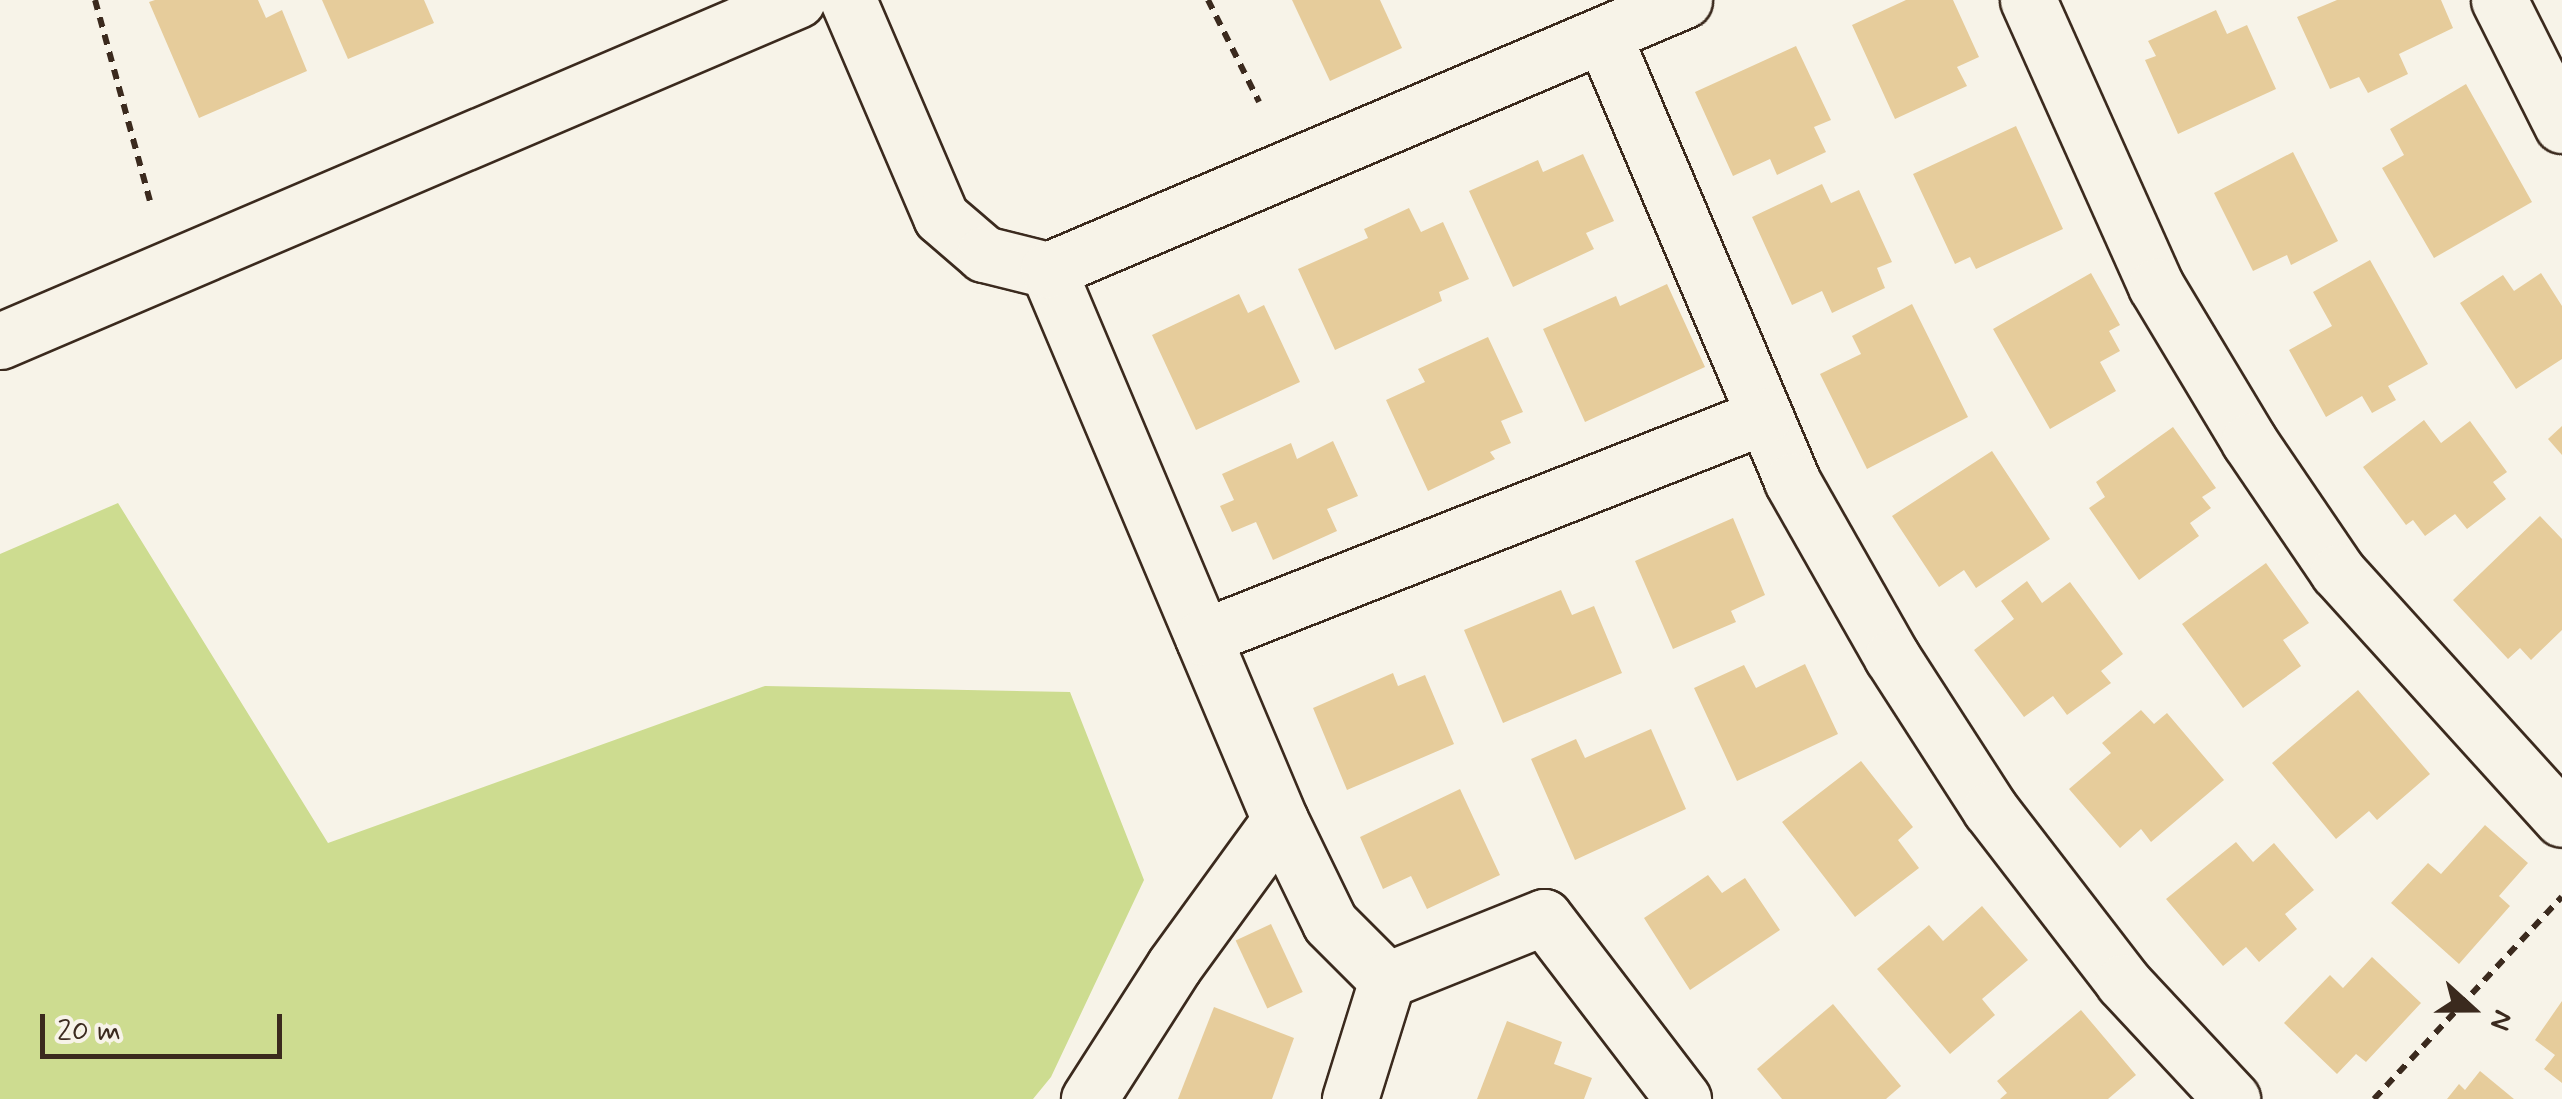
<!DOCTYPE html>
<html>
<head>
<meta charset="utf-8">
<style>
	body { margin:0 }
	#map { position:relative; width:2562px; height:1099px; overflow:hidden; background:#f7f3e8; font-family:Mynerve,sans-serif }
	div>[style] { position:absolute }
	[style*='--x'] { left:calc(var(--x)*1px); top:calc(var(--y)*1px); width:calc(var(--w)*1px); rotate:calc(var(--a)*1deg) }
	.green>* { inset:0; background:#cddc90 }
	.building>* { inset:0; background:#e6cc9b; transform-origin:0 0 }
	.path>* { height:6px; margin-top:-3px; transform-origin:0; background:repeating-linear-gradient(90deg,#3b2a1e 0 10px,transparent 0 18px) }
	.roads { filter:drop-shadow(2px 0 #3b2a1e) drop-shadow(-2px 0 #3b2a1e) drop-shadow(0 2px #3b2a1e) drop-shadow(0 -2px #3b2a1e) }
	.minor>* { height:55px; margin:-27.5px; padding:0 27.5px; transform-origin:27.5px; border-radius:27.5px; background:#f7f3e8 }
	span { translate:-50% -50%; white-space:nowrap; text-align:center; line-height:1.15; -webkit-text-stroke:8px #f7f3e8; paint-order:stroke }
	.north { position:absolute; left:2422px; top:959px; width:100px; height:100px; -webkit-text-stroke:8px #f7f3e8; paint-order:stroke; rotate:111deg; font-size:28px; font-weight:700; line-height:40px; text-align:center; color:#3b2a1e }
	.north::after { content:''; display:block; margin:auto; width:35px; height:45px; background:#3b2a1e; clip-path:polygon(50% 0,100% 100%,50% 72%,0 100%) }
	.scale { position:absolute; left:40px; top:1014px; width:242px; height:45px; box-sizing:border-box; border:5px solid #3b2a1e; border-top:0; padding-left:12px; font-size:30px; line-height:35px; white-space:nowrap; color:#3b2a1e; -webkit-text-stroke:8px #f7f3e8; paint-order:stroke }
</style>
</head>
<body>
<div id="map">
	<div class="green">
		<div style="clip-path:polygon(118px 503px,328px 843px,765px 686px,1070px 692px,1144px 880px,1051px 1077px,1033px 1099px,0 1099px,0 554px)"></div>
	</div>
	<div class="building">
		<div style="clip-path:polygon(155px 0,258px 0,266px 18px,282px 10px,307px 71px,199px 118px,149px 2px)"></div>
		<div style="clip-path:polygon(322px 0,424px 0,434px 23px,348px 59px)"></div>
		<div style="clip-path:polygon(1292px 0,1380px 0,1402px 48px,1330px 81px)"></div>
		<div style="clip-path:polygon(1906px 0,1953px 0,1979px 57px,1957px 67px,1967px 86px,1895px 119px,1852px 25px)"></div>
		<div style="clip-path:polygon(2337px 0,2441px 0,2453px 28px,2399px 54px,2408px 74px,2368px 93px,2359px 77px,2330px 89px,2297px 17px)"></div>
		<div style="clip-path:polygon(2216px 10px,2227px 34px,2247px 25px,2276px 89px,2178px 134px,2145px 60px,2156px 56px,2148px 41px)"></div>
		<div style="clip-path:polygon(1796px 46px,1831px 120px,1814px 127px,1826px 152px,1777px 175px,1770px 159px,1733px 176px,1695px 92px)"></div>
		<div style="clip-path:polygon(2466px 84px,2532px 202px,2434px 258px,2382px 168px,2404px 155px,2390px 129px)"></div>
		<div style="clip-path:polygon(2016px 126px,2063px 229px,1976px 269px,1970px 257px,1955px 264px,1913px 174px)"></div>
		<div style="clip-path:polygon(2293px 152px,2338px 241px,2291px 265px,2287px 255px,2253px 271px,2214px 193px)"></div>
		<div style="clip-path:polygon(1583px 154px,1614px 221px,1586px 233px,1594px 249px,1513px 287px,1469px 191px,1538px 160px,1543px 172px)"></div>
		<div style="clip-path:polygon(1822px 184px,1831px 203px,1859px 190px,1892px 262px,1877px 268px,1885px 288px,1832px 313px,1822px 291px,1792px 305px,1752px 217px)"></div>
		<div style="clip-path:polygon(1409px 208px,1421px 232px,1443px 222px,1469px 279px,1439px 292px,1442px 301px,1335px 350px,1298px 269px,1368px 238px,1364px 229px)"></div>
		<div style="clip-path:polygon(2370px 260px,2428px 364px,2388px 386px,2396px 400px,2372px 413px,2362px 396px,2326px 417px,2289px 350px,2332px 326px,2313px 292px)"></div>
		<div style="clip-path:polygon(2091px 273px,2120px 325px,2109px 331px,2120px 351px,2100px 362px,2116px 391px,2050px 429px,1993px 329px)"></div>
		<div style="clip-path:polygon(2541px 273px,2562px 306px,2562px 359px,2516px 389px,2460px 303px,2503px 275px,2514px 291px)"></div>
		<div style="clip-path:polygon(1667px 284px,1705px 367px,1585px 422px,1543px 329px,1616px 296px,1620px 306px)"></div>
		<div style="clip-path:polygon(1239px 294px,1248px 313px,1264px 305px,1300px 382px,1196px 430px,1152px 335px)"></div>
		<div style="clip-path:polygon(1912px 304px,1968px 417px,1867px 469px,1820px 374px,1861px 354px,1852px 336px)"></div>
		<div style="clip-path:polygon(1488px 337px,1523px 412px,1501px 421px,1511px 443px,1490px 452px,1495px 459px,1428px 491px,1386px 400px,1425px 382px,1418px 369px)"></div>
		<div style="clip-path:polygon(2424px 420px,2441px 443px,2470px 421px,2507px 472px,2493px 482px,2506px 499px,2467px 529px,2455px 514px,2425px 536px,2413px 520px,2406px 525px,2363px 467px)"></div>
		<div style="clip-path:polygon(2562px 426px,2562px 455px,2548px 439px)"></div>
		<div style="clip-path:polygon(2173px 427px,2216px 488px,2202px 497px,2211px 508px,2190px 523px,2199px 536px,2139px 580px,2089px 508px,2105px 497px,2096px 482px)"></div>
		<div style="clip-path:polygon(1333px 441px,1358px 496px,1327px 509px,1337px 531px,1273px 560px,1256px 522px,1232px 532px,1220px 506px,1234px 500px,1222px 474px,1291px 443px,1297px 459px)"></div>
		<div style="clip-path:polygon(1992px 451px,2050px 539px,1976px 588px,1964px 570px,1939px 587px,1892px 516px)"></div>
		<div style="clip-path:polygon(2540px 516px,2562px 539px,2562px 630px,2531px 660px,2520px 648px,2508px 659px,2453px 600px)"></div>
		<div style="clip-path:polygon(1733px 518px,1765px 595px,1731px 611px,1736px 622px,1673px 649px,1635px 561px)"></div>
		<div style="clip-path:polygon(2266px 563px,2309px 623px,2283px 640px,2301px 666px,2243px 708px,2182px 624px)"></div>
		<div style="clip-path:polygon(2027px 581px,2042px 603px,2070px 582px,2123px 654px,2101px 671px,2111px 683px,2067px 715px,2053px 696px,2024px 717px,1974px 650px,2014px 619px,2001px 601px)"></div>
		<div style="clip-path:polygon(1561px 590px,1572px 615px,1594px 606px,1622px 673px,1503px 723px,1464px 630px)"></div>
		<div style="clip-path:polygon(1805px 664px,1838px 734px,1737px 781px,1694px 688px,1744px 665px,1756px 688px)"></div>
		<div style="clip-path:polygon(1393px 673px,1398px 686px,1425px 675px,1454px 744px,1347px 790px,1313px 708px)"></div>
		<div style="clip-path:polygon(2358px 690px,2430px 774px,2377px 820px,2369px 811px,2336px 839px,2272px 763px)"></div>
		<div style="clip-path:polygon(2141px 710px,2154px 724px,2167px 713px,2224px 780px,2151px 842px,2141px 829px,2120px 848px,2069px 789px,2111px 753px,2102px 743px)"></div>
		<div style="clip-path:polygon(1651px 729px,1686px 809px,1575px 860px,1531px 759px,1576px 739px,1585px 758px)"></div>
		<div style="clip-path:polygon(1861px 761px,1913px 827px,1898px 840px,1919px 868px,1855px 917px,1782px 822px)"></div>
		<div style="clip-path:polygon(1460px 789px,1500px 875px,1427px 909px,1411px 876px,1383px 889px,1360px 837px)"></div>
		<div style="clip-path:polygon(2485px 825px,2528px 863px,2499px 896px,2510px 906px,2459px 964px,2391px 903px,2428px 863px,2441px 874px)"></div>
		<div style="clip-path:polygon(2236px 842px,2253px 862px,2274px 843px,2314px 890px,2285px 914px,2297px 929px,2259px 962px,2246px 947px,2223px 966px,2166px 899px)"></div>
		<div style="clip-path:polygon(1708px 875px,1722px 893px,1745px 878px,1780px 930px,1690px 990px,1644px 918px)"></div>
		<div style="clip-path:polygon(1982px 906px,2028px 960px,1982px 999px,1995px 1015px,1950px 1054px,1877px 969px,1929px 925px,1943px 941px)"></div>
		<div style="left:1271px;top:924px;width:75px;height:39px;rotate:65deg"></div>
		<div style="clip-path:polygon(2372px 957px,2421px 1003px,2366px 1062px,2356px 1054px,2337px 1074px,2284px 1023px,2330px 975px,2343px 988px)"></div>
		<div style="clip-path:polygon(2562px 1001px,2562px 1083px,2544px 1069px,2555px 1055px,2535px 1040px)"></div>
		<div style="clip-path:polygon(1833px 1004px,1901px 1086px,1886px 1099px,1782px 1099px,1757px 1069px)"></div>
		<div style="clip-path:polygon(1214px 1007px,1294px 1038px,1272px 1099px,1178px 1099px)"></div>
		<div style="clip-path:polygon(2081px 1010px,2136px 1075px,2108px 1099px,2000px 1099px,2007px 1093px,1997px 1081px)"></div>
		<div style="clip-path:polygon(1507px 1021px,1562px 1042px,1554px 1064px,1592px 1078px,1584px 1099px,1477px 1099px)"></div>
		<div style="clip-path:polygon(2480px 1071px,2514px 1099px,2447px 1099px,2459px 1084px,2465px 1090px)"></div>
	</div>
	<div class="path">
		<div style="--x:95;--y:0;--w:208;--a:74.7"></div>
		<div style="--x:1208;--y:0;--w:114;--a:63.4"></div>
		<div style="--x:2374;--y:1099;--w:276;--a:-47.1"></div>
	</div>
	<div class="roads">
		<div class="minor">
			<div style="--x:848;--y:0;--w:236;--a:66.8"></div>
			<div style="--x:941;--y:217;--w:57;--a:40.7"></div>
			<div style="--x:984;--y:254;--w:66;--a:14"></div>
			<div style="--x:1048;--y:270;--w:597;--a:67.13"></div>
			<div style="--x:1280;--y:820;--w:180;--a:126"></div>
			<div style="--x:1174;--y:966;--w:158;--a:122.6"></div>
			<div style="--x:2028;--y:0;--w:313;--a:65.9"></div>
			<div style="--x:2156;--y:286;--w:181;--a:59"></div>
			<div style="--x:2249;--y:441;--w:158;--a:55.8"></div>
			<div style="--x:2338;--y:572;--w:333;--a:47.8"></div>
			<div style="--x:2499;--y:0;--w:140;--a:63.3"></div>
			<div style="--x:1603;--y:35;--w:484;--a:67"></div>
			<div style="--x:1792;--y:481;--w:202;--a:60.4"></div>
			<div style="--x:1892;--y:657;--w:181;--a:57.2"></div>
			<div style="--x:1990;--y:809;--w:218;--a:52.4"></div>
			<div style="--x:2123;--y:982;--w:160;--a:47"></div>
			<div style="--x:1048;--y:270;--w:691;--a:-23"></div>
			<div style="--x:0;--y:341;--w:867;--a:-23.16"></div>
			<div style="--x:1203;--y:637;--w:603;--a:-21.5"></div>
			<div style="--x:1280;--y:820;--w:114;--a:64.1"></div>
			<div style="--x:1330;--y:923;--w:81;--a:45"></div>
			<div style="--x:1387;--y:980;--w:125;--a:107.3"></div>
			<div style="--x:1387;--y:980;--w:169;--a:-21.9"></div>
			<div style="--x:1544;--y:917;--w:229;--a:52.6"></div>
		</div>
	</div>
	<div class="north">N</div>
	<div class="scale">20 m</div>
</div>
</body>
</html>
